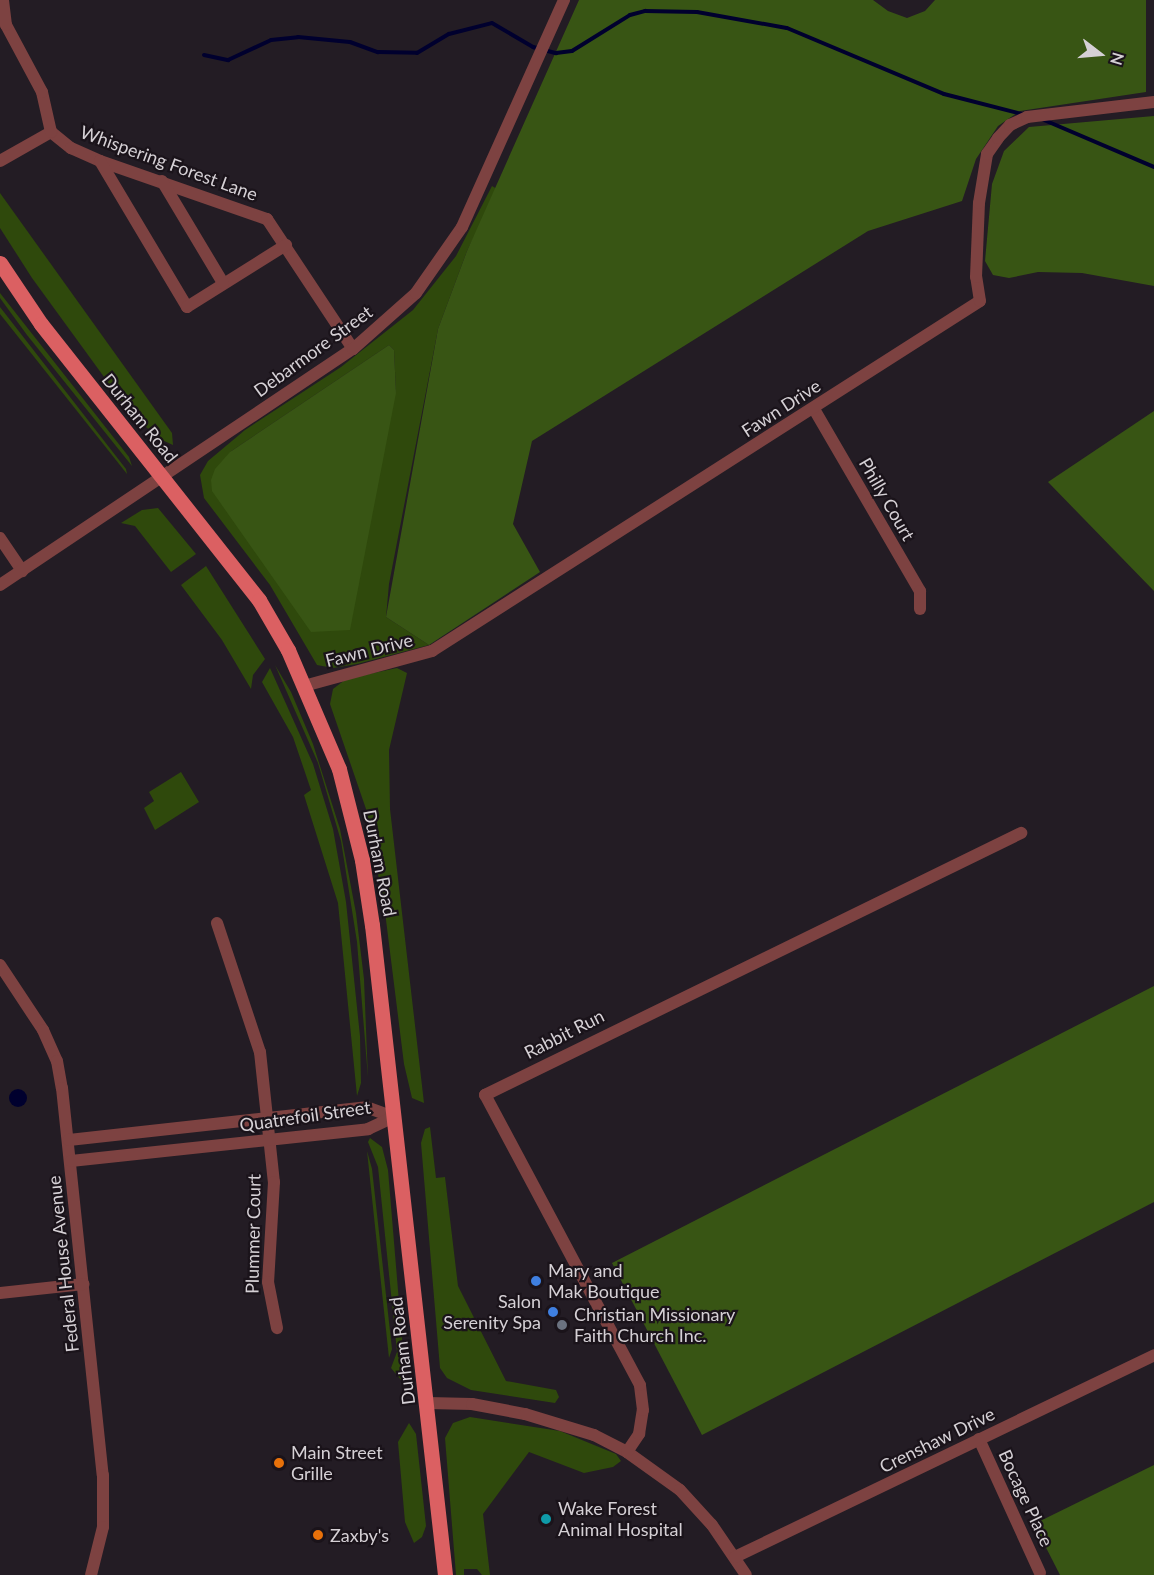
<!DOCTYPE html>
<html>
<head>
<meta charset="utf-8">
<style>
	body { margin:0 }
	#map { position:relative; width:1154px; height:1575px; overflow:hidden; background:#231c24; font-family:Lato,sans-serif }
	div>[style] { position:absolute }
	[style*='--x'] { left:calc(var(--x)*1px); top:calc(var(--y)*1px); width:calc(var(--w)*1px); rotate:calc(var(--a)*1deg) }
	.green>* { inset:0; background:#2f490c }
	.forest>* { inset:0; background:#385514 }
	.water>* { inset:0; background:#00002e }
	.round { border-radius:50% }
	.stream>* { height:4px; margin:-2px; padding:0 2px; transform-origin:2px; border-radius:2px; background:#00002e }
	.minor>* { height:12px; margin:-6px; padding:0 6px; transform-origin:6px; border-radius:6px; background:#7d4241 }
	.major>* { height:15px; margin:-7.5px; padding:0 7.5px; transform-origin:7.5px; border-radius:7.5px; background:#db6062 }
	.dots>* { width:16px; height:16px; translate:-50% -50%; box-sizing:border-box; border:3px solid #1a131a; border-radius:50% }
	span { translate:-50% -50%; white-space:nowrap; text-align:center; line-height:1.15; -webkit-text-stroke:4.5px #1a131a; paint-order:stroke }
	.street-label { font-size:18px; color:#d5d0d5 }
	.poi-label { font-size:18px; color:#d5d0d5 }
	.left { translate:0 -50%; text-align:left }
	.right { translate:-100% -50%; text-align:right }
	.north { position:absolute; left:1070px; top:24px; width:60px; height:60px; -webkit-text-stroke:4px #1a131a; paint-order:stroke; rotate:106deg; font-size:16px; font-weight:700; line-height:24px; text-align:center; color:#d5d0d5 }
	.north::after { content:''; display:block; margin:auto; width:21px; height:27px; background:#d5d0d5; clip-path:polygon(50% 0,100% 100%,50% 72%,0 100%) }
</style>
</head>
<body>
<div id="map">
	<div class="green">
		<div style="clip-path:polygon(evenodd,492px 186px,497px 189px,467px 251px,438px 329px,389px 584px,386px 617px,429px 645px,357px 664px,333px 668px,317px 665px,270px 585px,204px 498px,200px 475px,208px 461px,245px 430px,341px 367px,413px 310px,456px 256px,492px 186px,389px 345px,394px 350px,396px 393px,230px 452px,389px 345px)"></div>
		<div style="clip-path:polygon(0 193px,172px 433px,173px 445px,160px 439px,131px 414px,32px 278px,0 228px)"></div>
		<div style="clip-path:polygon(0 293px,129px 457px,132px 466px,27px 335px,0 298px)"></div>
		<div style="clip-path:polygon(0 307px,126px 469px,127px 474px,0 314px)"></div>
		<div style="clip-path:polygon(158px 508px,196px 554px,171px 572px,135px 526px,121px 523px,142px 510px)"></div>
		<div style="clip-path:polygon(206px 566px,265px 659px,253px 675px,251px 689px,222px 640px,181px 585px)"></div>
		<div style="clip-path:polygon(275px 665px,291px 692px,313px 744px,340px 829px,356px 913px,364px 979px,368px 1078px,357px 942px,341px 841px,318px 763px)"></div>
		<div style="clip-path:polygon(270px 668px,313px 764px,333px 829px,346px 902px,360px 1036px,361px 1083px,357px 1096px,338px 903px,304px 795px,311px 790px,293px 737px,262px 682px)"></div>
		<div style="clip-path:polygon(397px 668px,407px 673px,389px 750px,390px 809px,424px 1103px,412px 1098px,404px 1064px,385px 912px,366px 809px,330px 704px,333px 689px,346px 679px)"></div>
		<div style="clip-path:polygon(181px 772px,199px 802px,155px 830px,144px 808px,154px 801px,149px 792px)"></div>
		<div style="clip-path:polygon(430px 1127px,436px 1178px,445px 1177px,458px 1286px,506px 1381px,556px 1390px,559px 1397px,555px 1403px,471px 1390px,447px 1378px,440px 1368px,421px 1143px,425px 1129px)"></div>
		<div style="clip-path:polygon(370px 1138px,382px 1147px,388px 1170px,406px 1386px,391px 1368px,397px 1352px,378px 1167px,368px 1142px)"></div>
		<div style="clip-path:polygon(367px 1151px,372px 1169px,392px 1349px,389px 1358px)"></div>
		<div style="clip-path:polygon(470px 1417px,560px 1431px,616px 1454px,621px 1461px,613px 1467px,584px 1473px,529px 1452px,483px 1514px,490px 1575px,482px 1575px,477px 1569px,464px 1569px,464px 1575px,456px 1575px,445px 1438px,453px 1423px)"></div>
		<div style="clip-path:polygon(409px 1423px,416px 1434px,426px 1526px,422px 1537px,414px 1543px,405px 1522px,398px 1442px)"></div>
	</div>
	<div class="forest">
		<div style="clip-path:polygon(579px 0,873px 0,888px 11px,907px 18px,925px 11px,935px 0,1146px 0,1146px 92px,1020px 111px,998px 126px,976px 159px,962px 201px,868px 231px,532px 441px,513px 524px,540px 572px,429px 645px,386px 617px,438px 329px,467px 251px)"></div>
		<div style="clip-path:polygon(1154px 116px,1154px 286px,1082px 273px,1038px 272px,1009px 278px,993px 275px,985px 261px,992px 184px,1004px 151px,1029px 127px)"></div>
		<div style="clip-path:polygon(389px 345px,394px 350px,396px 393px,350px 630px,311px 632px,212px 491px,211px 480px,215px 469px,230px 452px)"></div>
		<div style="clip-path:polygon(1154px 411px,1154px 591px,1048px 482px)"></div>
		<div style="clip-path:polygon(1154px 986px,1154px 1202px,702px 1435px,612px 1263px)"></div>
		<div style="clip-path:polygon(1154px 1465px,1154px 1575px,1060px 1575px,1034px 1524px)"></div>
	</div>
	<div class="water">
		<div class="round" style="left:9px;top:1089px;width:18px;height:18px"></div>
	</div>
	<div class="stream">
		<div style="--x:204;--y:55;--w:25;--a:12"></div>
		<div style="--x:228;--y:60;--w:47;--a:-24.9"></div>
		<div style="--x:271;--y:40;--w:27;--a:-6"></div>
		<div style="--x:298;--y:37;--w:52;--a:5.5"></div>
		<div style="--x:350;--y:42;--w:30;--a:20"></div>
		<div style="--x:378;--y:52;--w:39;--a:1"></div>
		<div style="--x:417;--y:53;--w:37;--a:-31"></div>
		<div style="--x:449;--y:34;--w:44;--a:-14.3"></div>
		<div style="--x:492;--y:23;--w:48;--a:30.3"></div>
		<div style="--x:533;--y:47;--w:24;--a:15"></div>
		<div style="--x:556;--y:53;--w:16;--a:-7"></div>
		<div style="--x:572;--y:51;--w:68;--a:-31.8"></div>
		<div style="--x:630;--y:15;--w:16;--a:-15"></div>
		<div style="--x:645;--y:11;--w:52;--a:1.1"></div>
		<div style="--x:697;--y:12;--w:91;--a:10.1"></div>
		<div style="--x:787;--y:28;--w:170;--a:22.8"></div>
		<div style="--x:944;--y:94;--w:81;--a:14.4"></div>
		<div style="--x:1044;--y:120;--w:120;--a:23.1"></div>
	</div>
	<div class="minor">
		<div style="--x:51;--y:132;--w:26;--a:39"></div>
		<div style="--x:71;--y:148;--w:32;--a:24"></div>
		<div style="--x:100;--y:161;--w:177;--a:19.2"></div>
		<div style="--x:267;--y:219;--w:156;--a:56.5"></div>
		<div style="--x:0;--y:161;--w:59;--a:-29.6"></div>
		<div style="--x:51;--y:132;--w:41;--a:-102.7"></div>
		<div style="--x:42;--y:92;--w:76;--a:-118.2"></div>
		<div style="--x:6;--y:25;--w:25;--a:-97"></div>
		<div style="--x:100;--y:161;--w:170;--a:59.2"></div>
		<div style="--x:187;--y:307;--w:117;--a:-32.1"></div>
		<div style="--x:162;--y:181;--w:119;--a:59.1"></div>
		<div style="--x:814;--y:409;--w:211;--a:59.8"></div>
		<div style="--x:920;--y:591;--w:18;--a:90"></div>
		<div style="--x:0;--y:538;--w:40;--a:56"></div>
		<div style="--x:0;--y:585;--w:425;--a:-33.8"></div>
		<div style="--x:353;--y:349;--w:84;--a:-41.6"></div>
		<div style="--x:416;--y:293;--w:80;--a:-55.1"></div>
		<div style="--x:462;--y:227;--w:249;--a:-65.8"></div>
		<div style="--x:304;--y:686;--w:133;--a:-15.3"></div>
		<div style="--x:432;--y:651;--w:650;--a:-32.57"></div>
		<div style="--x:980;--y:301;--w:24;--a:-99"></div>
		<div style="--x:976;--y:277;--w:74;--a:-87.7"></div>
		<div style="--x:979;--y:203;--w:50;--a:-80.7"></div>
		<div style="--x:987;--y:154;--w:19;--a:-55"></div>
		<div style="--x:998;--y:138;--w:18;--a:-47"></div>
		<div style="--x:1010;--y:125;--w:19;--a:-25"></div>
		<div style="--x:1027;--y:117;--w:128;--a:-6.7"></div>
		<div style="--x:217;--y:923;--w:136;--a:71.6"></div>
		<div style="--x:260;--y:1052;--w:131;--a:83.9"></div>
		<div style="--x:274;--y:1182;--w:100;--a:93.4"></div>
		<div style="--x:268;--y:1282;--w:47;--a:78.9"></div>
		<div style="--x:0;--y:965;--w:78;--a:56.5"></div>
		<div style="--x:43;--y:1030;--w:34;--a:66"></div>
		<div style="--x:57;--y:1061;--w:27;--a:80"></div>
		<div style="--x:62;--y:1088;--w:389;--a:84"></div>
		<div style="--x:103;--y:1475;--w:52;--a:90"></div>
		<div style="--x:103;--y:1527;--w:49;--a:104"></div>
		<div style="--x:69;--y:1140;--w:299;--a:-6.3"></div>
		<div style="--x:366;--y:1107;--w:30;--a:20"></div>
		<div style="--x:71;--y:1161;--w:299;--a:-6.1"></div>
		<div style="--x:368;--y:1129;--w:29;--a:-25"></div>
		<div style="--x:0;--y:1293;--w:84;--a:-6.1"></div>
		<div style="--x:428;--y:1403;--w:44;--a:1.3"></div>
		<div style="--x:472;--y:1404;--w:54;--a:10.7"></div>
		<div style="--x:525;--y:1414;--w:72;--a:16.9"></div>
		<div style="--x:594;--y:1435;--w:37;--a:27"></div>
		<div style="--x:627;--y:1452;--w:65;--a:35.6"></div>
		<div style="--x:680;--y:1490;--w:47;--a:47.6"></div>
		<div style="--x:712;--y:1525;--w:60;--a:55.8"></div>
		<div style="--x:979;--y:1439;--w:147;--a:65.5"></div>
		<div style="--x:627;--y:1452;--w:22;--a:-56"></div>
		<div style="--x:639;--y:1434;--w:24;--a:-81"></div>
		<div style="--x:643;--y:1410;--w:25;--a:-97"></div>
		<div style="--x:640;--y:1385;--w:329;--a:-118.1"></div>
		<div style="--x:485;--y:1095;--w:597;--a:-26.05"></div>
		<div style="--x:735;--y:1557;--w:465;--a:-25.7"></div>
	</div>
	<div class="major">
		<div style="--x:0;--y:263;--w:73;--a:56.1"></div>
		<div style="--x:41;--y:324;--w:352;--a:51.7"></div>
		<div style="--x:259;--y:600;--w:58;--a:59.9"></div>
		<div style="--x:288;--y:650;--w:129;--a:66.8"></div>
		<div style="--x:339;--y:769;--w:94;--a:75.8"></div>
		<div style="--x:362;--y:860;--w:66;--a:81.3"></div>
		<div style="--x:372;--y:925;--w:654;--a:83.59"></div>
	</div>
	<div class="dots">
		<div style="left:536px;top:1281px;background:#3f7fe0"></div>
		<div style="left:553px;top:1312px;background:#3f7fe0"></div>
		<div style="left:562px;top:1325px;background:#6b7280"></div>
		<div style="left:279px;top:1463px;background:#e8710a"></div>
		<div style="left:546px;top:1519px;background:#0f9aa8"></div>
		<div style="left:318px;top:1535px;background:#e8710a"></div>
	</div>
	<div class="street-label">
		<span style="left:169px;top:163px;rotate:20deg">Whispering Forest Lane</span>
		<span style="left:313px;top:351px;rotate:-36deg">Debarmore Street</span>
		<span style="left:781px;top:408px;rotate:-33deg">Fawn Drive</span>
		<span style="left:140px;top:418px;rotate:51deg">Durham Road</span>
		<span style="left:887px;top:499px;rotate:60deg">Philly Court</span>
		<span style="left:369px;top:650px;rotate:-14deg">Fawn Drive</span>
		<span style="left:380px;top:863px;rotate:79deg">Durham Road</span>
		<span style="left:564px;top:1034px;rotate:-27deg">Rabbit Run</span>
		<span style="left:305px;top:1116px;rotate:-8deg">Quatrefoil Street</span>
		<span style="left:253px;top:1234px;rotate:-89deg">Plummer Court</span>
		<span style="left:63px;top:1264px;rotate:-96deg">Federal House Avenue</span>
		<span style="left:402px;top:1351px;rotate:-97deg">Durham Road</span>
		<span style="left:937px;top:1440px;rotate:-26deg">Crenshaw Drive</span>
		<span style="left:1026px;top:1498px;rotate:65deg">Bocage Place</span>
	</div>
	<div class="poi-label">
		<span class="left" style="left:548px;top:1281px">Mary and<br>Mak Boutique</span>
		<span class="right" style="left:541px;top:1312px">Salon<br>Serenity Spa</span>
		<span class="left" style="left:574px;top:1325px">Christian Missionary<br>Faith Church Inc.</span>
		<span class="left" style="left:291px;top:1463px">Main Street<br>Grille</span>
		<span class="left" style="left:558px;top:1519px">Wake Forest<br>Animal Hospital</span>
		<span class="left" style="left:330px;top:1535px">Zaxby's</span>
	</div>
	<div class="north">N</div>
</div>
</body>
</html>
